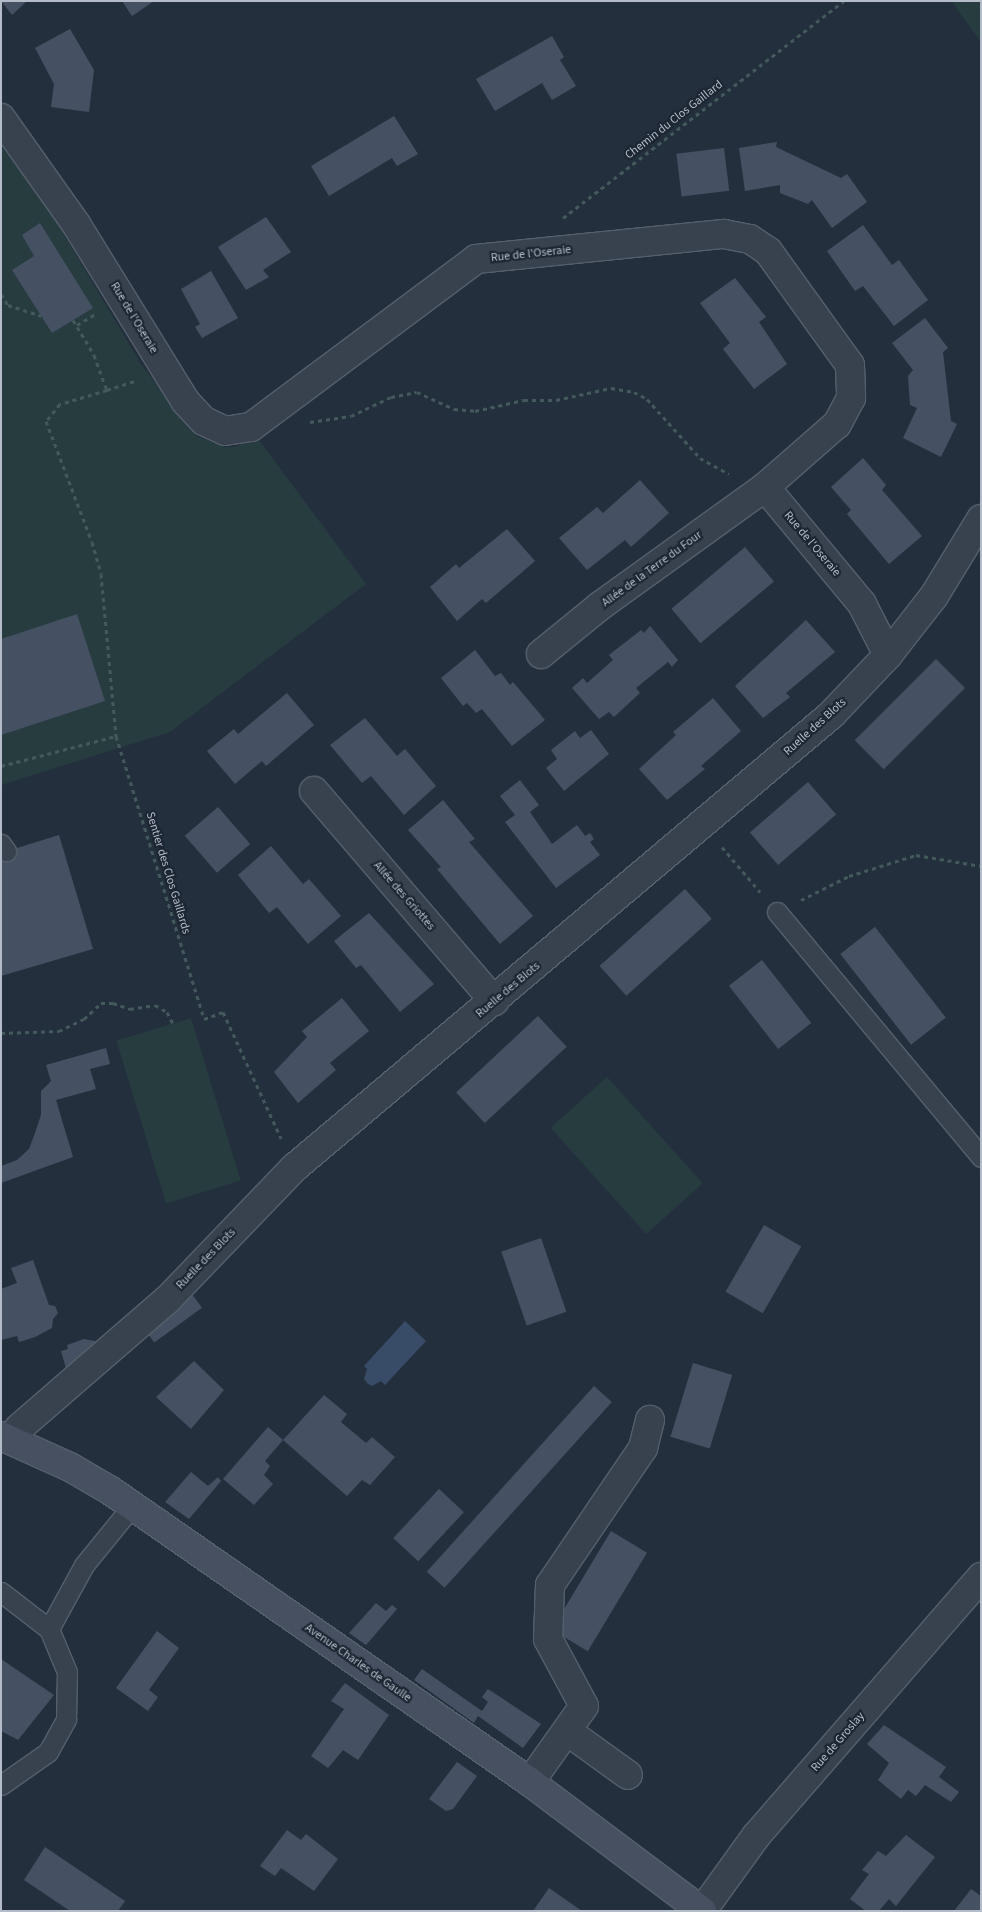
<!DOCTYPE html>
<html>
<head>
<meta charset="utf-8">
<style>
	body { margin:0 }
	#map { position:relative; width:982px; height:1912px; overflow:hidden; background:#242f3e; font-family:"Source Sans 3",sans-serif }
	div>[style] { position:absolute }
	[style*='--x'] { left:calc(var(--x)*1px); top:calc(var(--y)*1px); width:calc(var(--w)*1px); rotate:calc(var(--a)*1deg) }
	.green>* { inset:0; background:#263c3f; transform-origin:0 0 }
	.water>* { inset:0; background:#394c67 }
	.building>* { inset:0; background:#455162; transform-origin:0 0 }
	.path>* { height:3px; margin-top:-1.5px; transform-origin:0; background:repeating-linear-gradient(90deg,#44595c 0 4px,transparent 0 8px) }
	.roads { filter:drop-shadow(1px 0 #565f6c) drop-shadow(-1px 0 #565f6c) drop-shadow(0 1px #565f6c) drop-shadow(0 -1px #565f6c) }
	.service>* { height:19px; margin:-9.5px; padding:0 9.5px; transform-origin:9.5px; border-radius:9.5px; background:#38414e }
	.minor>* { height:28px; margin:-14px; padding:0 14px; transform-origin:14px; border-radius:14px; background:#38414e }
	.secondary>* { height:28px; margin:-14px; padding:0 14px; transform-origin:14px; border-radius:14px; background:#465061 }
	span { translate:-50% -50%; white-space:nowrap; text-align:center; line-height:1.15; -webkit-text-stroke:4.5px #1d2633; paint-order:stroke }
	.street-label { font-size:12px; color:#b4bcc9 }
	.frame { position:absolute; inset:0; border:2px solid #b4bcc9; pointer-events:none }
</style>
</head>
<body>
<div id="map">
	<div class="green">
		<div style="clip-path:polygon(951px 1px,981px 1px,981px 42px)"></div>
		<div style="clip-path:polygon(1px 146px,47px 206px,141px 364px,197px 436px,225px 447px,235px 447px,256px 436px,366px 584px,170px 732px,1px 785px)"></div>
		<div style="left:191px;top:1018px;width:170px;height:78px;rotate:73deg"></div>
		<div style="left:607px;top:1077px;width:143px;height:76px;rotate:48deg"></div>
	</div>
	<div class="water">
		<div style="clip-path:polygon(405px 1321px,426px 1341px,385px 1385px,381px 1381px,372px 1386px,368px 1384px,364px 1379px,367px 1369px,364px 1366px)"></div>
	</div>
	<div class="building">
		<div style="clip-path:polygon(1px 1px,27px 1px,12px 15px)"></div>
		<div style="clip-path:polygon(122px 1px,154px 1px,132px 16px)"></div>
		<div style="clip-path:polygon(70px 29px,94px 70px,89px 112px,51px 107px,54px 84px,35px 48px)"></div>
		<div style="clip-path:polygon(552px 36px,564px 57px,560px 60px,576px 86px,552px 100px,542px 83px,495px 111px,476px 79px)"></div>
		<div style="clip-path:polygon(394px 116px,418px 154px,397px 166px,392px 158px,329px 196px,311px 166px)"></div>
		<div style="clip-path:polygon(777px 142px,776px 147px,841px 178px,847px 174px,867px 202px,832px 228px,812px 200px,808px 204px,780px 193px,780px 185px,745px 191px,739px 148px)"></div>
		<div style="left:724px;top:148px;width:43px;height:48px;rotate:83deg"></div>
		<div style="clip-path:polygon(266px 217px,291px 252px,263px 270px,269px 277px,246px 290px,218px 247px)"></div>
		<div style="clip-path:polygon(40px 223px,93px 308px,52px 333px,12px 270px,34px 256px,22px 235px)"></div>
		<div style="clip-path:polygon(863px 225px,892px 265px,899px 260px,928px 300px,894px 326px,863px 286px,855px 291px,827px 251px)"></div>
		<div style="clip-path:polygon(211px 271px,238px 318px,202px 338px,195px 327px,200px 324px,181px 289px)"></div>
		<div style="clip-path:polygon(735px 278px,766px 317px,759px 322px,787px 364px,754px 389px,723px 349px,730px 343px,700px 303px)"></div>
		<div style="clip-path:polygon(925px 318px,948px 348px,943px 352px,951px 421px,957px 424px,941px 457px,903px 438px,917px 408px,910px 405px,908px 376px,913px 370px,892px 343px)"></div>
		<div style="clip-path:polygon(863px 458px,886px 485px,882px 490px,922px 536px,889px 564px,847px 514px,851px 510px,831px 487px)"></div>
		<div style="clip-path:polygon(640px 480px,669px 513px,631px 547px,625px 540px,587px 570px,559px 538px,597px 507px,603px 513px)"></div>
		<div style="clip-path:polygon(507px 529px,535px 561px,486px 603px,482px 599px,457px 621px,430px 587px,456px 564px,459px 568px)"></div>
		<div style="left:745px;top:547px;width:45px;height:96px;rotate:50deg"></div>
		<div style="clip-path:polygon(77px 614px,105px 701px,1px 735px,1px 639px)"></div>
		<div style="clip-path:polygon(806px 620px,835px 652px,786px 693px,790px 697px,763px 718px,735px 686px)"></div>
		<div style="clip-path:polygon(650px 626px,678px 660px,672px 667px,668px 662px,636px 688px,640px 693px,614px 717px,609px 712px,599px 719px,572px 688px,583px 678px,587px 683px,613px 660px,609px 655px,641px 630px,644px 633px)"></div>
		<div style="clip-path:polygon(475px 650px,495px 676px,501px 673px,510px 685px,513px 682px,545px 720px,512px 746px,482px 709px,476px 713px,467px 703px,463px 706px,441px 678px)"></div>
		<div style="left:936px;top:659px;width:41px;height:115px;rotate:45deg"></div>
		<div style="clip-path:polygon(287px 693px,314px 725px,266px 766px,262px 761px,235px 784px,207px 751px,234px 729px,238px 734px)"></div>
		<div style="clip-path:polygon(713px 698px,741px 731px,701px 766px,705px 769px,667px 800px,639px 769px,676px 735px,673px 732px)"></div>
		<div style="clip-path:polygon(365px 718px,397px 756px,405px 749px,436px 786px,404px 815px,371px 776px,362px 783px,330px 745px)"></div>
		<div style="clip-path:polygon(591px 730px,609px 754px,564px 791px,546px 768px,557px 759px,551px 750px,575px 731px,580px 738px)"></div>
		<div style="clip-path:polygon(520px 780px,539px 805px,530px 812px,552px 844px,577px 825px,585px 836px,590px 833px,594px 839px,590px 842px,600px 855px,556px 888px,505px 822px,515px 815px,500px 796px)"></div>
		<div style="left:808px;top:782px;width:43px;height:77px;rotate:49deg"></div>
		<div style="clip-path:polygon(443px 800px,475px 839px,469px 842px,533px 916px,500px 944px,437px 869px,441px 867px,408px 830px)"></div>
		<div style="left:218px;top:807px;width:49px;height:44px;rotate:49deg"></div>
		<div style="clip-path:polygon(59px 835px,93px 949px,1px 976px,1px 853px)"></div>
		<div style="clip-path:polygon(271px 846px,303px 884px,309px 879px,341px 916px,308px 944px,277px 907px,269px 913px,238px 875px)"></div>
		<div style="left:685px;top:889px;width:40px;height:115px;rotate:48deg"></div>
		<div style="clip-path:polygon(369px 913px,434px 984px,400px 1012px,361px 965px,356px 968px,334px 941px)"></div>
		<div style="left:875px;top:927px;width:115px;height:44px;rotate:52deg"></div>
		<div style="left:762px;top:960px;width:80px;height:42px;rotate:52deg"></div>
		<div style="clip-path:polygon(342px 998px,369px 1031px,330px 1063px,336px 1070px,298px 1103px,274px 1072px,307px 1037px,302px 1031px)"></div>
		<div style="left:538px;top:1016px;width:42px;height:112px;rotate:47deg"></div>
		<div style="clip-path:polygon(106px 1048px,110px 1064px,90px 1069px,96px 1089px,56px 1100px,73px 1157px,1px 1183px,1px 1166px,17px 1160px,29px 1149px,35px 1133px,41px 1115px,41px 1091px,51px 1081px,46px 1065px)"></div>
		<div style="left:764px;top:1225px;width:43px;height:77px;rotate:30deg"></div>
		<div style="left:541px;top:1238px;width:78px;height:42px;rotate:71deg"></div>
		<div style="clip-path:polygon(33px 1260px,49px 1305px,55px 1306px,58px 1313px,53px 1319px,52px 1328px,35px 1337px,19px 1342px,17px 1336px,1px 1340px,1px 1289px,17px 1283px,11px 1268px)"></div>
		<div style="left:192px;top:1294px;width:17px;height:59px;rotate:54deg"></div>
		<div style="clip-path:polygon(84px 1339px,95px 1341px,98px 1346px,67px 1372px,61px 1351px,68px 1349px,67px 1345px)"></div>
		<div style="clip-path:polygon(194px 1361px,224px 1390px,191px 1429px,156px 1397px)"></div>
		<div style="left:693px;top:1363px;width:41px;height:77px;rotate:17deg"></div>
		<div style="left:594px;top:1386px;width:24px;height:250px;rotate:42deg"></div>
		<div style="clip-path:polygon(324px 1395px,347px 1414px,341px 1422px,366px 1443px,372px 1437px,395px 1457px,370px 1485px,362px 1480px,347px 1496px,283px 1440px)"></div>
		<div style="clip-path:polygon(268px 1427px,283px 1440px,265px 1461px,270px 1466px,264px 1475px,273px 1484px,254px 1505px,223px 1479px)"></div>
		<div style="clip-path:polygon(191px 1472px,208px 1486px,218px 1477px,221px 1481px,189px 1519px,165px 1502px)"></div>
		<div style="left:439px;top:1489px;width:34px;height:67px;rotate:43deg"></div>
		<div style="left:611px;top:1531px;width:42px;height:115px;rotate:31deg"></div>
		<div style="clip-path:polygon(376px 1603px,386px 1611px,392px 1605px,397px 1609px,366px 1645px,349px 1633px)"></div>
		<div style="clip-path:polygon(157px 1631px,179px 1648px,149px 1690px,158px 1697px,148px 1711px,116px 1688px)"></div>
		<div style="clip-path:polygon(1px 1659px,54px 1695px,18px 1740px,1px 1731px)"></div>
		<div style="clip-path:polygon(422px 1669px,482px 1711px,488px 1702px,482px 1697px,488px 1689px,541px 1724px,523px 1748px,478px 1716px,474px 1723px,414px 1680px)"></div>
		<div style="clip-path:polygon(345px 1683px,389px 1715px,358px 1760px,343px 1750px,328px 1768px,311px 1756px,344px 1709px,331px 1701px)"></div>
		<div style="clip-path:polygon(884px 1725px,946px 1767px,939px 1777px,959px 1792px,951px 1802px,925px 1785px,916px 1796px,908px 1790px,901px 1799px,878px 1780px,889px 1763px,867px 1744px)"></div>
		<div style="clip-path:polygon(457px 1762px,477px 1776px,453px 1809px,446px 1811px,429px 1799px)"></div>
		<div style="clip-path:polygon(287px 1830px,301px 1840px,306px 1834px,338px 1859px,314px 1891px,281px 1868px,275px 1876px,260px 1866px)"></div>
		<div style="clip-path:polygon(906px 1835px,935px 1857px,896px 1906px,889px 1899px,879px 1911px,866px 1911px,850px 1899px,869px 1874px,862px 1870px,878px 1851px,886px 1856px)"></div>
		<div style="clip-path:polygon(45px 1847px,125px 1901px,118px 1911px,70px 1911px,24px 1880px)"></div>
		<div style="clip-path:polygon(549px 1888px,582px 1911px,533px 1911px)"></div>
		<div style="clip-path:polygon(971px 1889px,981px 1896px,981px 1911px,954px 1911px)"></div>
	</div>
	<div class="path">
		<div style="--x:563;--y:218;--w:355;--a:-37.7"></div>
		<div style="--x:1;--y:294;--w:13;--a:58"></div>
		<div style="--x:8;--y:305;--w:35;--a:18"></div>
		<div style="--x:73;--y:320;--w:41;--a:59"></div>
		<div style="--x:94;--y:355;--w:37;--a:70"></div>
		<div style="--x:107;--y:390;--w:49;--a:163.4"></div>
		<div style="--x:60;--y:404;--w:22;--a:129"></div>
		<div style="--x:46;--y:421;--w:129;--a:69.2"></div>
		<div style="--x:92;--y:542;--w:33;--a:74"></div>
		<div style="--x:101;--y:574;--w:163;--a:84.7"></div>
		<div style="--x:116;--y:736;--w:296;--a:72.7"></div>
		<div style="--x:204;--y:1019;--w:20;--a:-20"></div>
		<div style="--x:223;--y:1012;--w:139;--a:65.3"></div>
		<div style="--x:77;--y:325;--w:21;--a:-31"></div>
		<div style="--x:107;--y:390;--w:32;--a:-18"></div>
		<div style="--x:310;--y:422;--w:41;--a:-8.3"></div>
		<div style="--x:351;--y:416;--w:44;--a:-25.4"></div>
		<div style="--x:391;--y:397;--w:26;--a:-11"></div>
		<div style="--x:417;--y:392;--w:41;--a:24.7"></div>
		<div style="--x:454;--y:409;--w:21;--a:5"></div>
		<div style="--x:475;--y:411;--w:50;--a:-12.7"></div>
		<div style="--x:524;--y:400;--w:32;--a:0"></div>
		<div style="--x:556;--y:400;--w:56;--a:-12.3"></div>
		<div style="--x:611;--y:388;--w:23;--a:10"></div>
		<div style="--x:634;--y:392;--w:15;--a:28"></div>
		<div style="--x:647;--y:399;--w:79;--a:48.1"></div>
		<div style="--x:700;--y:458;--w:33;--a:29"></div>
		<div style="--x:1;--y:766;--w:119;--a:-14.6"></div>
		<div style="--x:722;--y:847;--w:59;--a:49.8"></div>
		<div style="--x:801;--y:900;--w:54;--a:-26.6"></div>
		<div style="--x:849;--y:876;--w:70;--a:-17.4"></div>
		<div style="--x:916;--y:855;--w:66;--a:9.6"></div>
		<div style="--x:1;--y:1033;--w:58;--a:-2"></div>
		<div style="--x:59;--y:1031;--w:28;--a:-26"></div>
		<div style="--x:84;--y:1019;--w:23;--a:-43"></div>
		<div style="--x:101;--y:1003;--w:12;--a:0"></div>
		<div style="--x:113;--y:1003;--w:18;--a:19"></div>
		<div style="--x:130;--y:1009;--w:25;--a:-9"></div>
		<div style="--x:155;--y:1005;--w:14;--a:30"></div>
		<div style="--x:167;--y:1012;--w:13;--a:63"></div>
	</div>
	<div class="roads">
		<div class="service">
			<div style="--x:1;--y:844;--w:9;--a:54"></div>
			<div style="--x:777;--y:912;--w:319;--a:50.2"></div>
			<div style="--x:1;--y:1592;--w:61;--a:37.6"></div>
			<div style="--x:1;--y:1785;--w:57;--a:-35.1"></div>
			<div style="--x:48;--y:1752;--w:38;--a:-61"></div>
			<div style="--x:66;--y:1719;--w:47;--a:-88.8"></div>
			<div style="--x:67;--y:1672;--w:47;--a:-112.7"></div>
			<div style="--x:49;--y:1629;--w:73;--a:-61.3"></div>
			<div style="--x:84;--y:1565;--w:76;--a:-50.9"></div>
		</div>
		<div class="minor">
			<div style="--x:1;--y:118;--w:130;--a:54.7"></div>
			<div style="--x:76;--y:224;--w:209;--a:58.3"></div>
			<div style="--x:186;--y:402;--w:26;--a:47"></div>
			<div style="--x:204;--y:421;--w:23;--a:25"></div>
			<div style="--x:225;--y:431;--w:26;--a:-9"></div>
			<div style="--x:251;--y:427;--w:281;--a:-36.7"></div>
			<div style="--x:476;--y:259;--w:249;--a:-5.8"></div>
			<div style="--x:724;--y:234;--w:26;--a:11"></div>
			<div style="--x:750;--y:239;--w:22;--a:34"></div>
			<div style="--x:768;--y:251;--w:140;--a:54.3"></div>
			<div style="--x:850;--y:365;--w:33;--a:88"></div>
			<div style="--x:851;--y:398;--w:30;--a:118"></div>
			<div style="--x:837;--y:424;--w:96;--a:138.8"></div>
			<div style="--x:765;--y:487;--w:152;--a:50.3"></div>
			<div style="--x:862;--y:604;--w:57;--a:63"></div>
			<div style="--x:541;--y:654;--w:76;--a:-39.1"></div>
			<div style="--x:600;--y:606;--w:203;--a:-35.8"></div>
			<div style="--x:314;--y:791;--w:277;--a:49.4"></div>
			<div style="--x:13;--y:1441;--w:14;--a:-65"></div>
			<div style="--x:19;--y:1428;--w:196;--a:-40.9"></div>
			<div style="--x:167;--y:1300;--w:183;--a:-46.1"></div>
			<div style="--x:294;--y:1168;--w:703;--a:-40.15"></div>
			<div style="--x:831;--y:715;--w:83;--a:-46.5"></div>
			<div style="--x:888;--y:655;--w:75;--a:-52.1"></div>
			<div style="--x:934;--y:596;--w:90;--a:-58.6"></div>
			<div style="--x:567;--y:1731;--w:75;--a:35.8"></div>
			<div style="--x:530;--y:1782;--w:93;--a:-54.6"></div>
			<div style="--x:584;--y:1706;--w:76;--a:-118.2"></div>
			<div style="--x:548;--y:1639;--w:54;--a:-87.9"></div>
			<div style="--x:550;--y:1585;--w:166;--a:-55.8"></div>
			<div style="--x:643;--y:1448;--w:29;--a:-76"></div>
			<div style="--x:702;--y:1911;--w:92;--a:-54.2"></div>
			<div style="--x:756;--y:1836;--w:343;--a:-49"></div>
		</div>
		<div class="secondary">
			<div style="--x:1;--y:1436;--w:76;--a:24.2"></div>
			<div style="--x:70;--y:1467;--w:48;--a:30.3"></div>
			<div style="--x:111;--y:1491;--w:510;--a:34.78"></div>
			<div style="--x:530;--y:1782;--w:215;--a:36.9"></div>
		</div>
	</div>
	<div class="street-label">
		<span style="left:674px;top:120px;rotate:-38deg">Chemin du Clos Gaillard</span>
		<span style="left:531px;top:254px;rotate:-6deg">Rue de l'Oseraie</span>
		<span style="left:134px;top:318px;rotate:59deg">Rue de l'Oseraie</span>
		<span style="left:812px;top:544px;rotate:50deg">Rue de l'Oseraie</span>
		<span style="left:652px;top:569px;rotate:-36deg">Allée de la Terre du Four</span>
		<span style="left:815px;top:727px;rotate:-42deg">Ruelle des Blots</span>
		<span style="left:168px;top:873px;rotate:73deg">Sentier des Clos Gaillards</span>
		<span style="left:404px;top:896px;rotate:49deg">Allée des Griottes</span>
		<span style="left:508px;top:990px;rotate:-40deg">Ruelle des Blots</span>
		<span style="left:206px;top:1259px;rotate:-46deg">Ruelle des Blots</span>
		<span style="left:358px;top:1663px;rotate:35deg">Avenue Charles de Gaulle</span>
		<span style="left:838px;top:1742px;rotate:-49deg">Rue de Groslay</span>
	</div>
	<div class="frame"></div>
</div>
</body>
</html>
